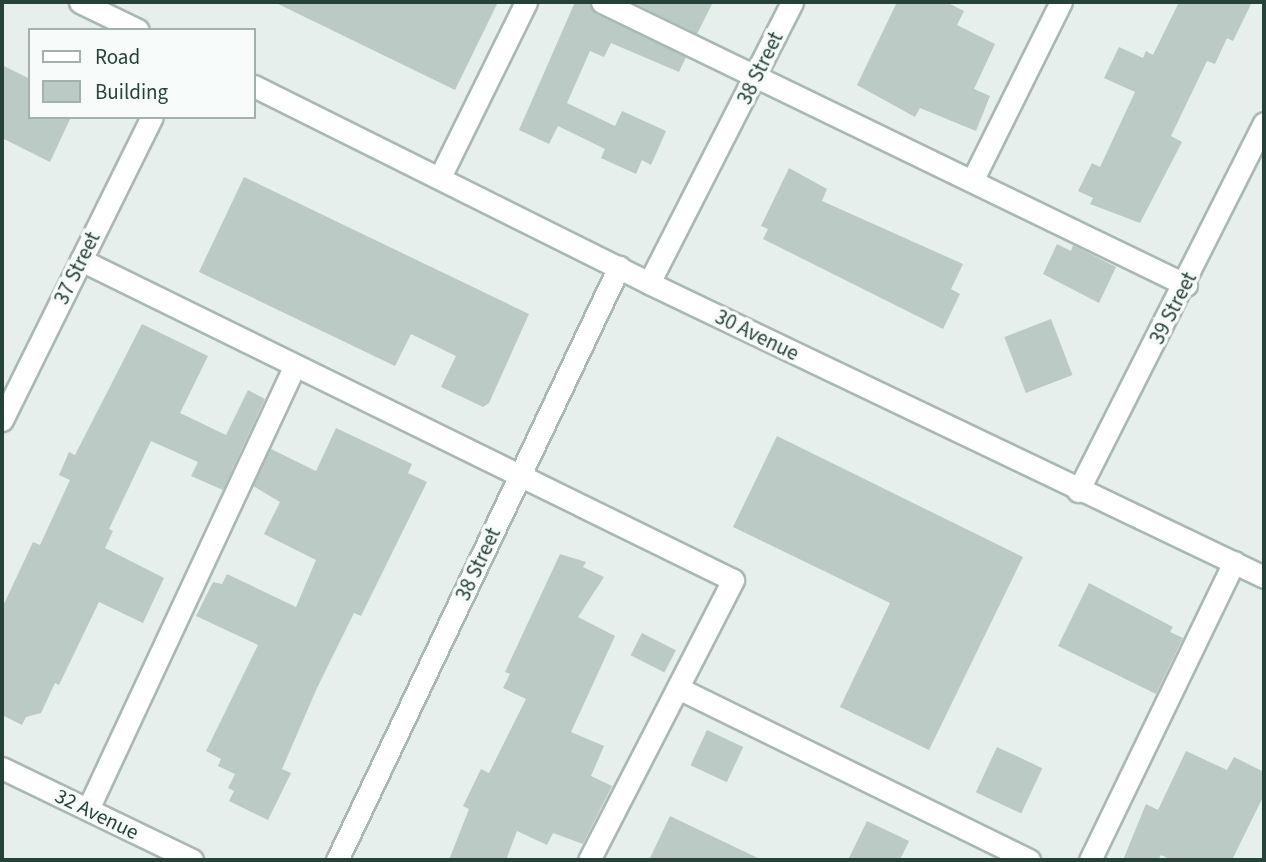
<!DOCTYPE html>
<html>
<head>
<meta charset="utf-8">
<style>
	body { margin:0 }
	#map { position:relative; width:1266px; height:862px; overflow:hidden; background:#e6efeb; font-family:"Source Sans 3",sans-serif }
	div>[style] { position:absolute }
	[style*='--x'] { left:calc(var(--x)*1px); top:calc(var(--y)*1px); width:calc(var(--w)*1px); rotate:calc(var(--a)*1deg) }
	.building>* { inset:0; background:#bbcac4; transform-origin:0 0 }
	.roads { filter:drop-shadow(2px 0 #a8b8b2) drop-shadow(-2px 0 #a8b8b2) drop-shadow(0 2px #a8b8b2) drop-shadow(0 -2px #a8b8b2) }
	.minor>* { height:21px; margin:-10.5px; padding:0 10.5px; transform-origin:10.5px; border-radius:10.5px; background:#fff }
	span { translate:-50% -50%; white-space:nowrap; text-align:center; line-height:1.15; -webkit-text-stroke:7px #f7fbf9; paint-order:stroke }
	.street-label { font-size:21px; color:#24423a }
	.frame { position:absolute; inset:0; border:4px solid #24423a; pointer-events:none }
	.legend { position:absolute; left:28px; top:28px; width:228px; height:91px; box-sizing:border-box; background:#f7fbf9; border:2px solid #a3b1ad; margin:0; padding:9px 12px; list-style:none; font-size:21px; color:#24423a }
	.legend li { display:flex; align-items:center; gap:14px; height:35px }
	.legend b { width:35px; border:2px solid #a3b1ad }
</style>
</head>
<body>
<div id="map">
	<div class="building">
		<div style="clip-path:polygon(274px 2px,498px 2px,455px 90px)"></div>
		<div style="clip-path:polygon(575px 2px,589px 2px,596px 14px,686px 57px,679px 72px,611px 43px,604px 57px,590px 51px,567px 103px,615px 126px,622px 111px,666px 131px,651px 165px,642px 160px,636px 174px,601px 158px,605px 149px,558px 126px,549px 144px,519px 130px)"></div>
		<div style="clip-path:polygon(632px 2px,713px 2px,697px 34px)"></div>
		<div style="clip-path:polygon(897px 2px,946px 2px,964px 11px,957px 25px,995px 44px,974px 89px,990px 96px,976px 131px,920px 108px,915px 117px,857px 85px)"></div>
		<div style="clip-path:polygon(1179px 2px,1252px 2px,1233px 41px,1227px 38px,1215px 64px,1207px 61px,1171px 136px,1182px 142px,1140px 223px,1090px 204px,1093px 198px,1078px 191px,1092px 163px,1100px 167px,1135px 92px,1104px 78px,1119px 47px,1143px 58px,1146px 51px,1153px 55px)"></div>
		<div style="clip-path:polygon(2px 65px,30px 79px,30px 117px,71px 117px,50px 162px,2px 138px)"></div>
		<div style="clip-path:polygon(789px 168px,827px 189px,822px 201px,963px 264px,951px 289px,960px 294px,943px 329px,763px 239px,768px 229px,761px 226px)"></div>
		<div style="clip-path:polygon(244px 177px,529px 314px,489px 403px,483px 407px,441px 387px,456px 356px,411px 334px,395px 366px,199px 272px)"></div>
		<div style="clip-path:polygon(1057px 244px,1071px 251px,1073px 245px,1116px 267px,1099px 303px,1043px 274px)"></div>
		<div style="left:1051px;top:319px;width:60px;height:50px;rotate:69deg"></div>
		<div style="clip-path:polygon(142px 324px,208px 356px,180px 413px,226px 435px,248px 390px,265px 399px,223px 490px,191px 476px,198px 462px,151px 441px,109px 529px,113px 531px,105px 548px,164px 578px,143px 623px,99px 602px,59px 685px,55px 683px,41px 713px,26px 717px,22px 725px,2px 715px,2px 608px,33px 542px,40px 545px,70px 480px,59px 475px,69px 452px,75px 455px)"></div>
		<div style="clip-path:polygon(336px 428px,412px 464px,408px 473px,427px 482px,361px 616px,354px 613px,317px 688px,282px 769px,291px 773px,268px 820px,229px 801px,234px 791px,228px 788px,235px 774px,218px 766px,221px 759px,206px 751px,258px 645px,196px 616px,213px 582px,222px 584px,227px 574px,296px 607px,316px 560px,264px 534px,280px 502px,253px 486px,271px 449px,316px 471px)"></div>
		<div style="clip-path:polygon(777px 436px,1023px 557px,929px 750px,840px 707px,890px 603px,733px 527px)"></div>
		<div style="clip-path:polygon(560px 554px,586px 562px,583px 567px,604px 577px,578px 617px,615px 636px,571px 732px,604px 746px,591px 776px,612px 786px,583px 844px,553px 833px,547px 845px,517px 831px,506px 860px,449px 860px,469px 809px,463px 806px,481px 769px,489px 773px,526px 699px,503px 688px,510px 674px,505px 672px)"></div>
		<div style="clip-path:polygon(1089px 583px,1173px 627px,1170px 632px,1183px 638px,1156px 694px,1058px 646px)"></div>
		<div style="left:642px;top:633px;width:38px;height:25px;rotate:27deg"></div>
		<div style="left:707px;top:730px;width:40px;height:39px;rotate:25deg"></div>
		<div style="left:997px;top:747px;width:50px;height:50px;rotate:25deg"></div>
		<div style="clip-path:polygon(1186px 751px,1227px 770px,1234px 757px,1264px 772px,1264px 795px,1232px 860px,1171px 860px,1161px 855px,1158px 860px,1123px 860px,1146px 804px,1158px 810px)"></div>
		<div style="clip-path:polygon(670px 816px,762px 860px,649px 860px)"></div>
		<div style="clip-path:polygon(867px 821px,909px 841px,900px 860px,848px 860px)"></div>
	</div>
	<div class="roads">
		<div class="minor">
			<div style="--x:80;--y:2;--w:64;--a:25.8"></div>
			<div style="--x:602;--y:2;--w:649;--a:25.85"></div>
			<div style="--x:254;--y:86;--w:441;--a:26.5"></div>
			<div style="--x:649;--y:283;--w:682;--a:25.55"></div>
			<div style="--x:440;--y:177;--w:195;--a:-63.8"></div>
			<div style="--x:973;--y:179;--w:198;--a:-63.6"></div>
			<div style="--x:81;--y:260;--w:726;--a:26.14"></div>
			<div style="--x:733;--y:580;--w:315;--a:117.2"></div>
			<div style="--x:649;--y:283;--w:315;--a:-63"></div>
			<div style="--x:2;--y:420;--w:338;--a:-63.7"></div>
			<div style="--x:1078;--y:491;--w:412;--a:-63.2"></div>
			<div style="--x:678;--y:688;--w:391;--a:26.1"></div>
			<div style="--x:2;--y:768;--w:211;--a:25.8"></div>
			<div style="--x:88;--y:809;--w:487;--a:-65"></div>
			<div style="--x:337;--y:860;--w:657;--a:-64.57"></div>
			<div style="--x:1090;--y:860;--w:331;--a:-64.2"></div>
		</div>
	</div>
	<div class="street-label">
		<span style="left:760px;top:68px;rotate:-64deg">38 Street</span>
		<span style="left:77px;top:268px;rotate:-64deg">37 Street</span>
		<span style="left:1173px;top:308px;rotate:-63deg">39 Street</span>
		<span style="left:757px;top:335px;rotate:26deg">30 Avenue</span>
		<span style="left:478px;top:564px;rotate:-65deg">38 Street</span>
		<span style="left:97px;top:814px;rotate:26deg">32 Avenue</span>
	</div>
	<div class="frame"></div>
	<ul class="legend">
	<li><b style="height:9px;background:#fff"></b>Road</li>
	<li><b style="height:19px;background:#bbcac4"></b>Building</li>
	</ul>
</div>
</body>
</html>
